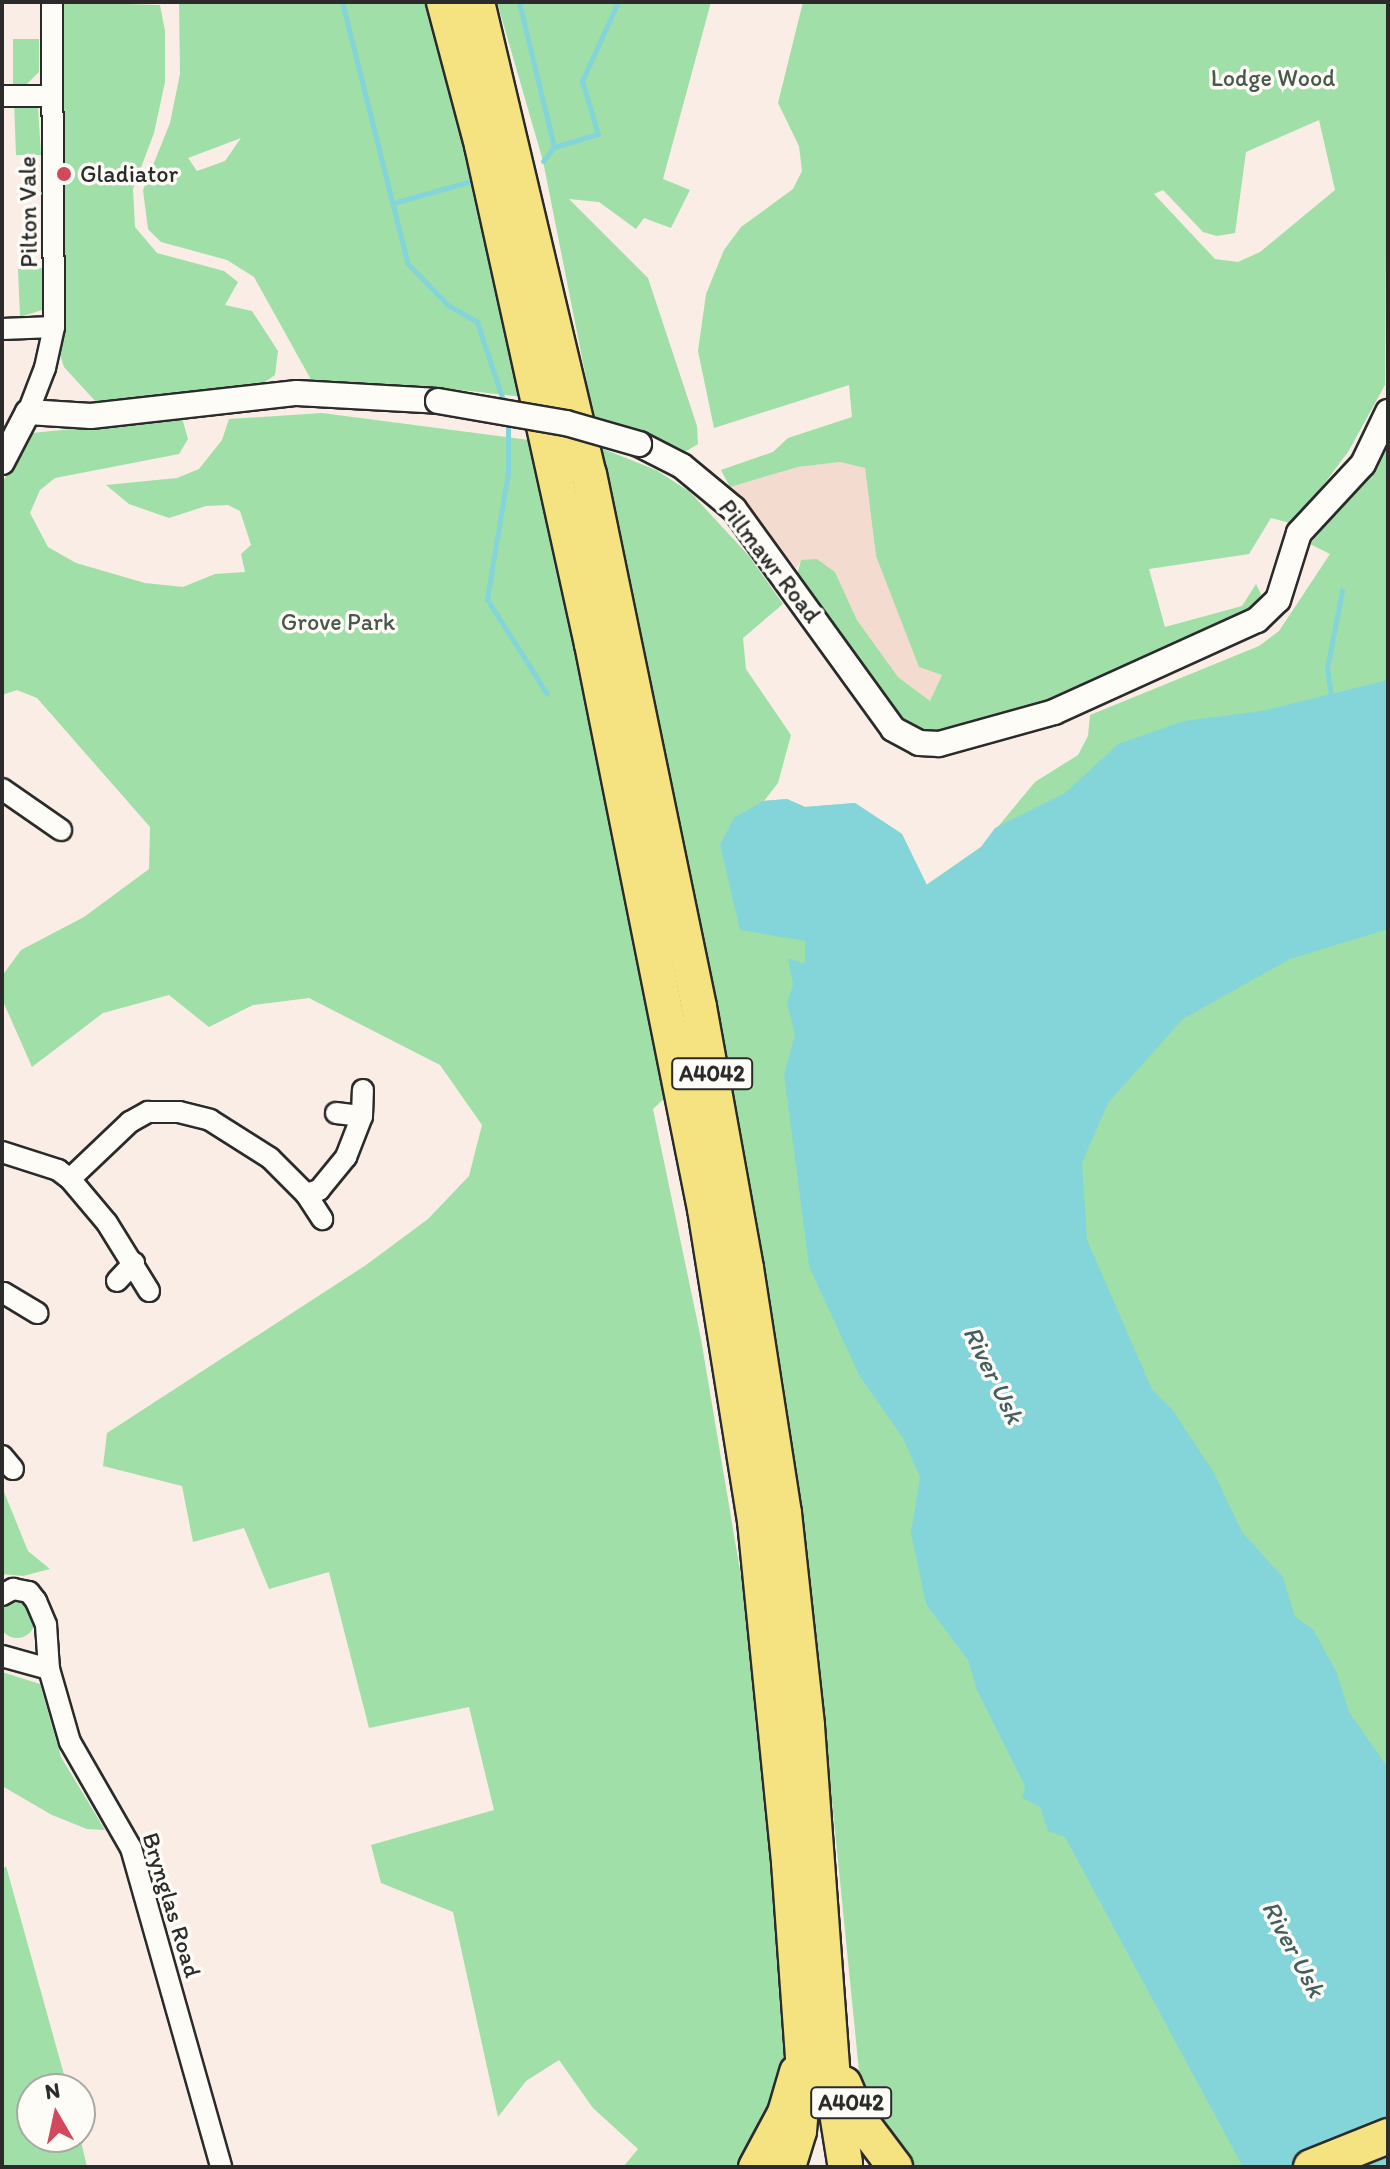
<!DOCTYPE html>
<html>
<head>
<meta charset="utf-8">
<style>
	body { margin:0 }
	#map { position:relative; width:1390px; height:2169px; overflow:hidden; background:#f9ede5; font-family:Itim,sans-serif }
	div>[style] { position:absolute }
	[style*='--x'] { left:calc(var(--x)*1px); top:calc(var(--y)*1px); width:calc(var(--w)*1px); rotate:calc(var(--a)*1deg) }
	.built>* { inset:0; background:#f4dbcf }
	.green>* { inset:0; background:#a0dfa7 }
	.round { border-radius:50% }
	.water>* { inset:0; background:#83d5da }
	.stream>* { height:5px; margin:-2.5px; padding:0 2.5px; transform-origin:2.5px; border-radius:2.5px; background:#83d5da }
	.roads { filter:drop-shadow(2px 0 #2b2b2b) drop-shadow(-2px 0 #2b2b2b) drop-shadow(0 2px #2b2b2b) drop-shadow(0 -2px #2b2b2b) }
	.minor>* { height:20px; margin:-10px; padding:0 10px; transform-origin:10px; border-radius:10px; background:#fdfcf7 }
	.tertiary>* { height:24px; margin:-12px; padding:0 12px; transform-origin:12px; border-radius:12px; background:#fdfcf7 }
	.primary>* { height:32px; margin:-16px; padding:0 16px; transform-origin:16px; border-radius:16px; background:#f5e382 }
	.trunk>* { height:34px; margin:-17px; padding:0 17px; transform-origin:17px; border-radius:17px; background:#f5e382 }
	.bridges { filter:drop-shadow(2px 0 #2b2b2b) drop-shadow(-2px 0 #2b2b2b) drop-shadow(0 2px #2b2b2b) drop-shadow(0 -2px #2b2b2b) }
	.tertiary-bridge>* { height:24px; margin:-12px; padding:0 12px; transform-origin:12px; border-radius:12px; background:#fdfcf7 }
	.dots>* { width:22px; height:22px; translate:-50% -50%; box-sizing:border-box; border:4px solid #fdfcf7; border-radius:50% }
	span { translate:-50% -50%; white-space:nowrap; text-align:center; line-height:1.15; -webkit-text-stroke:7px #fdfcf7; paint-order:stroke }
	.shield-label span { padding:2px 6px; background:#fdfcf7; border:2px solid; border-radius:6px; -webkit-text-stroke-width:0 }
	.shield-label { font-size:22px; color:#2b2b2b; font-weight:700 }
	.park-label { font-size:24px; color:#48584a }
	.poi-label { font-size:24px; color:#2b2b2b }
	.left { translate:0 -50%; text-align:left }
	.street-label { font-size:24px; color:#2b2b2b }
	.water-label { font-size:26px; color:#455e60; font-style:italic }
	.frame { position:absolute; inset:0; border:4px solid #2b2b2b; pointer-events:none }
	.north { position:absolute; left:16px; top:2073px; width:80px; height:80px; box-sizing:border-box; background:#fdfcf7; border:2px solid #a9a8a5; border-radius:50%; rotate:351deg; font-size:22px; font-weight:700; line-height:32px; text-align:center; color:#2b2b2b }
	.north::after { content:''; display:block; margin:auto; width:28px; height:36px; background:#d1495b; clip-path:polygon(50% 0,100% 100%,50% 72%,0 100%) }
</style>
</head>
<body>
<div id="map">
	<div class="built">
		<div style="clip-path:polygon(840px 462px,865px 468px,876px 556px,942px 675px,930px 701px,898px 677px,857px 620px,835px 572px,801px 560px,796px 568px,730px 487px,798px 467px)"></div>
	</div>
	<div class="green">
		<div style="clip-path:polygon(59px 2px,160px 5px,165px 31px,165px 82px,154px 133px,133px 189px,135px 227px,157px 253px,224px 271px,238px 282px,225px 305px,252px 311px,278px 351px,275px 375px,262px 384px,97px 403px,64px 367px,59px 352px,64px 224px)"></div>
		<div style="clip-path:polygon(evenodd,179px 2px,430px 2px,524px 397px,434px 387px,314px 385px,254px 277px,227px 260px,161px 242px,148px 229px,143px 190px,170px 123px,180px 74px,179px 2px,241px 138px,225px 161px,197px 171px,188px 158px,241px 138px)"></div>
		<div style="clip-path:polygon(497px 2px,711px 2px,663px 179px,690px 190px,671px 228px,644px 218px,636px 229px,599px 202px,569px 199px,648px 278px,697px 426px,698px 444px,683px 453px,637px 430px,594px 418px,543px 161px)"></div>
		<div style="clip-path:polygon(evenodd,803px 2px,1388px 2px,1385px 385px,1348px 452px,1294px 524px,1271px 518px,1249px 554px,1149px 569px,1165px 627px,1242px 606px,1256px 584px,1261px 594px,1250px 617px,970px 732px,921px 734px,895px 721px,795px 582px,801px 560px,817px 559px,835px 572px,857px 620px,898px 677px,930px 701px,942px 675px,919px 667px,876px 556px,865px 468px,840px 462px,798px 467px,730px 487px,721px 470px,773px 452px,788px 438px,852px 417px,849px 385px,714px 428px,698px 351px,706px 294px,724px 250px,741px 227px,793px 189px,802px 171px,799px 146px,778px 103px,803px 2px,1319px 120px,1335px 190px,1260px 252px,1238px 262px,1215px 259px,1154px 194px,1163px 190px,1203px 232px,1217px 236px,1235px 233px,1246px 152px,1319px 120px)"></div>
		<div style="clip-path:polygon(13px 39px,39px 39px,39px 72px,26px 85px,13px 85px)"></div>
		<div style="clip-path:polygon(14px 101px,38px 107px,41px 155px,16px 155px)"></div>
		<div style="clip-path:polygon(44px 268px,42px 310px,20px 317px,18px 269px)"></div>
		<div style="clip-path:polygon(322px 413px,529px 440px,644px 956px,668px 1095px,653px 1109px,701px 1339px,747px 1612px,781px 1903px,786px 2044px,777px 2115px,736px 2167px,623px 2167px,638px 2149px,593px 2108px,559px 2060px,526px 2081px,498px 2117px,453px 1912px,381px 1883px,371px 1845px,494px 1810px,469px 1707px,369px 1728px,329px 1572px,269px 1589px,244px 1528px,193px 1542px,182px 1486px,103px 1466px,107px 1433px,366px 1265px,428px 1219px,469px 1176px,482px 1125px,440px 1065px,309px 998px,253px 1005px,209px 1027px,169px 995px,103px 1013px,32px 1067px,2px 999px,2px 976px,21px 950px,84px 917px,149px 869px,150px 827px,37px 698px,17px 690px,2px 695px,2px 483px,32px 433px,182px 418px,188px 439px,179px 454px,55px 478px,40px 490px,30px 513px,48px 547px,76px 563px,145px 583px,183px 587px,215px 574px,245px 572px,241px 554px,251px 545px,240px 511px,228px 505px,206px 506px,169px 518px,129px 504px,106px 485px,177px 478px,199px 469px,222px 440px,229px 419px)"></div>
		<div style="clip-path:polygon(1388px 436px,1388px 735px,806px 948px,806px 964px,1331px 2167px,904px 2167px,871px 2118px,860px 2081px,808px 1561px,783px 1381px,701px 927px,601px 448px,656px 470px,690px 492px,749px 556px,783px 604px,743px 638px,746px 669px,791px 735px,778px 783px,764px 801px,787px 799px,805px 807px,855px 803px,902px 834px,926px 885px,981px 847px,1035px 782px,1078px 755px,1088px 736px,1090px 715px,1259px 646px,1279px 631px,1330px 554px,1310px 544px,1367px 477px)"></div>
		<div style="clip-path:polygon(1388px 840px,1388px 1955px,998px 1115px)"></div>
		<div style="clip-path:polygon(2px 1487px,28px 1551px,50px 1569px,23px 1576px,2px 1574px)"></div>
		<div class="round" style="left:-1px;top:1602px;width:36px;height:36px"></div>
		<div style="clip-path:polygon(2px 1672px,40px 1684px,61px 1757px,105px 1830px,87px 1829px,52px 1815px,2px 1786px)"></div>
		<div style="clip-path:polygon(6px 1866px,68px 2089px,32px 2089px,32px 2137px,80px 2137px,87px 2167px,2px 2167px,2px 1871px)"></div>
	</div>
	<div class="water">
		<div style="clip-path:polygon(1388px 680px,1388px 929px,1290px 959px,1183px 1019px,1108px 1103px,1082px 1163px,1087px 1240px,1152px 1389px,1172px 1409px,1214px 1473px,1242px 1532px,1283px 1577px,1295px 1617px,1313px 1629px,1337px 1673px,1349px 1712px,1388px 1768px,1388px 2167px,1243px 2167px,1065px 1837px,1048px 1831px,1040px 1807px,1022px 1798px,1025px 1786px,977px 1690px,968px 1660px,926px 1604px,911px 1533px,920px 1477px,903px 1438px,859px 1375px,809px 1266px,784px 1074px,795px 1035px,787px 1003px,793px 985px,788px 958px,805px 964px,805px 941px,740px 930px,720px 845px,734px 818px,763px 801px,787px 799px,805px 807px,855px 803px,902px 834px,927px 885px,981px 847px,995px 828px,1065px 793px,1118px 744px,1184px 721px,1262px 711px)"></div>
	</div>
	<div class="stream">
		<div style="--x:342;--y:2;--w:270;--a:75.9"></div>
		<div style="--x:408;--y:264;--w:57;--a:45.7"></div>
		<div style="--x:448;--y:305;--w:34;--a:30"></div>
		<div style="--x:477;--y:322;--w:85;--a:71.6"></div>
		<div style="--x:519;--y:2;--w:149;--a:76.4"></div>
		<div style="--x:543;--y:161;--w:18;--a:-52"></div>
		<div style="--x:554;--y:147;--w:46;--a:-16.5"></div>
		<div style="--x:598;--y:134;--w:55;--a:-106.8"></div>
		<div style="--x:582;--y:81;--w:87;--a:-65.5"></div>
		<div style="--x:393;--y:203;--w:78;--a:-15.6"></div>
		<div style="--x:508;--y:421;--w:51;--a:90"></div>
		<div style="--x:508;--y:472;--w:129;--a:99.4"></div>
		<div style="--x:487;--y:599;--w:112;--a:57.7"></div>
		<div style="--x:1332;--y:703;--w:34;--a:-98"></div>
		<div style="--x:1327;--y:669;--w:80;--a:-79.2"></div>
	</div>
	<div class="roads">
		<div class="minor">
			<div style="--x:2;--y:96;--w:50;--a:0"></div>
			<div style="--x:2;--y:329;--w:52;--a:-2.2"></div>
			<div style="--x:28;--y:412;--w:47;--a:-68.9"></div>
			<div style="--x:45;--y:368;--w:42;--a:-77.6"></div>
			<div style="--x:54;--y:327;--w:325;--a:-90.4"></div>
			<div style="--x:2;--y:789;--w:72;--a:34.8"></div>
			<div style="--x:336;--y:1113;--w:26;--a:7"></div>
			<div style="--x:2;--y:1152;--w:59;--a:17.8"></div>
			<div style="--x:58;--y:1170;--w:15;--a:37"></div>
			<div style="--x:70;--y:1179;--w:57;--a:49.9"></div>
			<div style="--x:107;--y:1223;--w:80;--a:58.3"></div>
			<div style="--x:70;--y:1179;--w:83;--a:-43.5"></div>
			<div style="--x:130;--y:1122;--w:21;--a:-29"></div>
			<div style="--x:148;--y:1112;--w:31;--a:0"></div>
			<div style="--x:179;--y:1112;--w:32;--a:14"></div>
			<div style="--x:210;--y:1120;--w:71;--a:32.3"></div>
			<div style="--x:270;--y:1158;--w:51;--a:45"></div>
			<div style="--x:306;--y:1194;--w:30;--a:57"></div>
			<div style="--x:306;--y:1194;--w:14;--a:-17"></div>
			<div style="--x:319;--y:1190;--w:43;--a:-50.7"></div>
			<div style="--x:346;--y:1157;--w:44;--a:-68.7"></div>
			<div style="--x:362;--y:1116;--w:26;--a:-88"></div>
			<div style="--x:117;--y:1281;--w:25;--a:-47"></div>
			<div style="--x:4;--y:1293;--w:39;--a:31"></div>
			<div style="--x:2;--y:1456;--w:17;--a:50"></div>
			<div style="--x:2;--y:1595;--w:13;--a:-29"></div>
			<div style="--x:13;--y:1589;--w:16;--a:11"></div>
			<div style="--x:29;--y:1592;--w:11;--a:52"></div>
			<div style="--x:36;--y:1601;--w:26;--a:67"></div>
			<div style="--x:46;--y:1625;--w:44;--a:86.1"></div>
			<div style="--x:2;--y:1656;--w:49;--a:15.5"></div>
			<div style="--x:49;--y:1669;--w:76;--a:74"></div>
			<div style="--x:70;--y:1742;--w:122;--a:60.1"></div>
			<div style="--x:131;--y:1848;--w:331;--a:74.2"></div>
		</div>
		<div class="tertiary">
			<div style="--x:639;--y:444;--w:48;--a:27.1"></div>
			<div style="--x:682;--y:466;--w:67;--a:39.6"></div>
			<div style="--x:734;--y:509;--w:271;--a:54.1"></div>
			<div style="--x:893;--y:729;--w:30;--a:28"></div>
			<div style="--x:919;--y:743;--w:20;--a:3"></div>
			<div style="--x:939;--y:744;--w:119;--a:-15.5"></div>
			<div style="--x:1054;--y:712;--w:223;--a:-24.4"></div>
			<div style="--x:1257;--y:620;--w:29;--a:-44"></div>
			<div style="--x:1278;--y:600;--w:70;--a:-72.6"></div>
			<div style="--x:1299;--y:533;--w:94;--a:-47.2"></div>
			<div style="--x:1363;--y:464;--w:58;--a:-64.3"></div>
			<div style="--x:2;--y:462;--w:56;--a:-62.5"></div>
			<div style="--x:28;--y:412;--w:63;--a:3.6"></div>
			<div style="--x:91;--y:416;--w:207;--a:-6.4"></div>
			<div style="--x:297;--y:393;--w:141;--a:3.2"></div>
		</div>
		<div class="primary">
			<div style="--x:755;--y:2167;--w:61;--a:-61.8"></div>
			<div style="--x:784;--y:2113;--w:43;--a:-73.7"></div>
		</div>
		<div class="trunk">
			<div style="--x:444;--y:2;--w:148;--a:75.1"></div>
			<div style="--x:482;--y:145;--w:511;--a:77.57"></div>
			<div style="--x:592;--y:644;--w:576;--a:78.69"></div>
			<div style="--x:705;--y:1209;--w:316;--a:80.9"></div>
			<div style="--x:755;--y:1521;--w:343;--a:84.3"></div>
			<div style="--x:789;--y:1862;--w:212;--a:85.9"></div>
			<div style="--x:804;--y:2073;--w:58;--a:94.9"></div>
			<div style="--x:799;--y:2131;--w:37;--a:107"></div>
			<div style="--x:477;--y:2;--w:485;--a:76.7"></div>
			<div style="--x:589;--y:474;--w:544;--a:78.34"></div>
			<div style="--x:699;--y:1007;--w:265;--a:79.8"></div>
			<div style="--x:746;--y:1268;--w:248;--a:81.2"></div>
			<div style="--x:784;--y:1513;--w:214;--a:83.8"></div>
			<div style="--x:807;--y:1726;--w:369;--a:85.8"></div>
			<div style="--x:834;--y:2094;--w:70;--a:80.9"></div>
			<div style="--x:844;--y:2084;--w:38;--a:67"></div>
			<div style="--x:859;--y:2119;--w:60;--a:53.1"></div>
			<div style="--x:1311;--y:2167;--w:83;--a:-21.9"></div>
		</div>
	</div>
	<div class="bridges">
		<div class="tertiary-bridge">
			<div style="--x:438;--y:401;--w:130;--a:9.8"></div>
			<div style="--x:566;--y:423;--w:76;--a:16"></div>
		</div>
	</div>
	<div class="dots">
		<div style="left:64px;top:174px;background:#d1495b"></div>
	</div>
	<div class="shield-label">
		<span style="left:712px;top:1074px">A4042</span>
		<span style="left:851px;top:2103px">A4042</span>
	</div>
	<div class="park-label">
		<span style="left:1273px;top:78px">Lodge Wood</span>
		<span style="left:338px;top:622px">Grove Park</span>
	</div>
	<div class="poi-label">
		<span class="left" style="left:80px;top:174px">Gladiator</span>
	</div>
	<div class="street-label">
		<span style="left:28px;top:212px;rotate:-91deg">Pilton Vale</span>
		<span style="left:770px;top:561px;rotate:52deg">Pillmawr Road</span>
		<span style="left:172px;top:1905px;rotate:73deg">Brynglas Road</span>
	</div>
	<div class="water-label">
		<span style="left:993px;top:1375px;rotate:64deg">River Usk</span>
		<span style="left:1293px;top:1949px;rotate:62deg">River Usk</span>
	</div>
	<div class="frame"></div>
	<div class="north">N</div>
</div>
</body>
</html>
